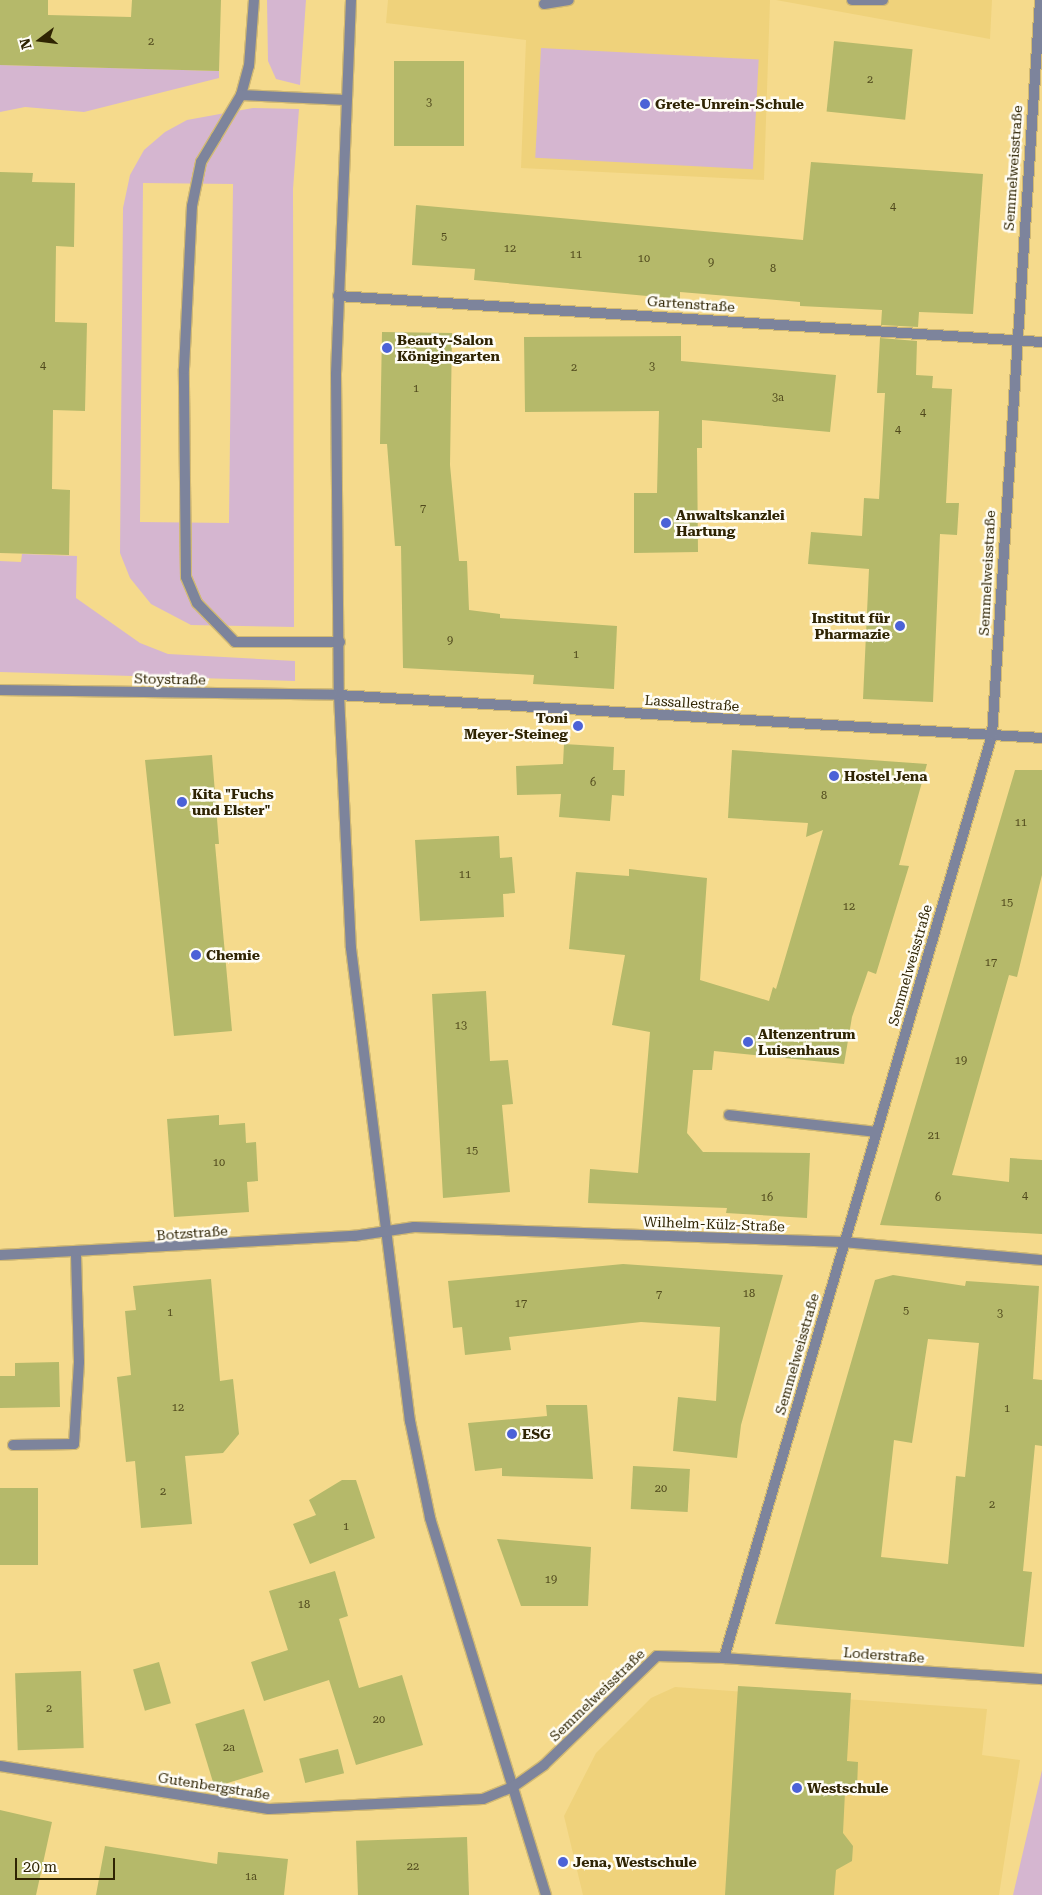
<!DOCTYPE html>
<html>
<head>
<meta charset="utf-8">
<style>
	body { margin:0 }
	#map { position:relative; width:1042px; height:1895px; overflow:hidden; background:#f5da8c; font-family:"Roboto Serif",serif }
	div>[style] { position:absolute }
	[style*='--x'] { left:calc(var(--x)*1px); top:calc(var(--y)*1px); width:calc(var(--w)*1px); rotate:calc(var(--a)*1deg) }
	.built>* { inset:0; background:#efd27b }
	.green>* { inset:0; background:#d5b6d0; transform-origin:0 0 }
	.building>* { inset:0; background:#b5b96a; transform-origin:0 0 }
	.roads { filter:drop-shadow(1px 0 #d1b973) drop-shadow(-1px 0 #d1b973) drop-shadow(0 1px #d1b973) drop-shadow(0 -1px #d1b973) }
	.lane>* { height:10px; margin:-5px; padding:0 5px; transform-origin:5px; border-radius:5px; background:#7d849c }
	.street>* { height:10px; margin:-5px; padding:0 5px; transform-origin:5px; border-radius:5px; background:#7d849c }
	.dots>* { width:14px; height:14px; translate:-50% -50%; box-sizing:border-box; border:2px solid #fffdf5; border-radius:50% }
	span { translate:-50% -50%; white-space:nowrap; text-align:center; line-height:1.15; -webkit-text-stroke:5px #fffdf5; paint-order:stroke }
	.number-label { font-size:11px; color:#50491d }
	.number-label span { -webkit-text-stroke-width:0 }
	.poi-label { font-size:14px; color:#2f2403; font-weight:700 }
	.left { translate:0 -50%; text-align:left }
	.right { translate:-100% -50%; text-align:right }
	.street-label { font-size:14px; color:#2f2403 }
	.north { position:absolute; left:15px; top:15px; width:50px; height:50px; -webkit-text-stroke:4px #fffdf5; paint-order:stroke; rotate:255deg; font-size:14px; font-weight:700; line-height:20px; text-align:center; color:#2f2403 }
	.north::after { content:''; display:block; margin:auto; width:18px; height:22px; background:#2f2403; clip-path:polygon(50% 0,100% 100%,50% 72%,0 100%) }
	.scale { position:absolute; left:15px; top:1858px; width:100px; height:22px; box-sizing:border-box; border:2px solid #2f2403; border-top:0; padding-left:6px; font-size:15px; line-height:18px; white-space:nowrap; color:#2f2403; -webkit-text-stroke:4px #fffdf5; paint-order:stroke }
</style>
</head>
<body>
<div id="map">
	<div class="built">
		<div style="clip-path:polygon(388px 0,770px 0,764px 180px,521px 168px,526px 40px,386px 23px)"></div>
		<div style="clip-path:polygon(776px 0,992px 0,990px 39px)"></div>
		<div style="clip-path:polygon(675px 1687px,987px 1709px,982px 1755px,1020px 1760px,999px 1895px,583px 1895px,564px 1816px,596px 1753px,651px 1698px)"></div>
	</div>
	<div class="green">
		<div style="clip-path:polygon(267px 0,306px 0,300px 85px,276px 79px,268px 61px)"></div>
		<div style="left:541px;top:48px;width:218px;height:110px;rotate:3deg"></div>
		<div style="clip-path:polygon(0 65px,219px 71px,219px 78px,84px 112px,25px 107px,0 112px)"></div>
		<div style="clip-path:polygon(evenodd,253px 108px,299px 109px,293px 189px,294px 627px,191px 625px,151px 604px,130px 578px,120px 553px,123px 208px,130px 175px,144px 150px,165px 132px,187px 120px,253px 108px,143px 183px,233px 184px,229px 523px,140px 522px,143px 183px)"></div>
		<div style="clip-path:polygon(22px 554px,77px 556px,76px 598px,140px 643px,168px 654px,295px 661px,295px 681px,0 672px,0 561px,21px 562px)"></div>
		<div style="clip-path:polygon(1042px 1770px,1042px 1895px,1013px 1895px,1040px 1779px)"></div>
	</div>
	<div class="building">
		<div style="clip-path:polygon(0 0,48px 0,48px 15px,131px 17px,132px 0,221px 0,219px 71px,0 65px)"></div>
		<div style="left:834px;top:41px;width:79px;height:71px;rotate:6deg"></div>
		<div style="left:394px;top:61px;width:70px;height:85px"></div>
		<div style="clip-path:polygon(811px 162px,983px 174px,973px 314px,919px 312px,918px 327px,881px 325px,882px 310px,800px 306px,800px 302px,680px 292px,680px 299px,474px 280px,475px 269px,412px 265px,416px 205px,803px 240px)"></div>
		<div style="clip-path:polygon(0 172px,33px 173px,32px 182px,75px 183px,74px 247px,56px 246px,55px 322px,87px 323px,85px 411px,53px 410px,52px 489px,70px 490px,69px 555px,0 553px)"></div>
		<div style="clip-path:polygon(382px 332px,452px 333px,450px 465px,459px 561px,467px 561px,469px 610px,500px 614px,500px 618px,617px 626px,614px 689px,533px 684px,534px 675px,403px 668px,401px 546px,395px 546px,387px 444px,380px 444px)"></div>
		<div style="clip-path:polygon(681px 336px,681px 361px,836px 375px,830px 432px,702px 420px,702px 448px,697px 448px,698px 552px,634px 553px,634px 493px,657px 493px,659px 411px,525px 412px,524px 337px)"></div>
		<div style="clip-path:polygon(880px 338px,917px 341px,916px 375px,933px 376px,932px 388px,952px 389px,946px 503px,959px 503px,957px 535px,940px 534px,933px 702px,863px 699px,869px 569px,808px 564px,811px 532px,862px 536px,864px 498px,879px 499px,885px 393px,877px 393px)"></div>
		<div style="clip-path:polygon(564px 744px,614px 747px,613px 770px,625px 770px,624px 796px,612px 795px,610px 821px,559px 817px,561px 794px,517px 795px,516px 766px,563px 764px)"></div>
		<div style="clip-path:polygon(732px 750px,927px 764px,899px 865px,909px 866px,876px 974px,868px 971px,852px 1017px,844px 1064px,714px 1051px,712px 1070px,693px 1070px,687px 1133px,703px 1152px,810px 1153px,807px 1218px,726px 1213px,727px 1208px,588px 1203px,590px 1169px,638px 1173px,650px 1032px,612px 1025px,625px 955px,569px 949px,576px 872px,629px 876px,629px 869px,707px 878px,700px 980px,769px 1001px,773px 987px,776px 989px,823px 830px,806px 837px,808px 823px,728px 818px)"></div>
		<div style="clip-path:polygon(212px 755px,219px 844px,215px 844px,232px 1031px,174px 1036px,145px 760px)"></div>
		<div style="clip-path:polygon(1015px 770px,1042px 770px,1042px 875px,1017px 977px,1009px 975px,952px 1175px,1009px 1182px,1010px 1158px,1042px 1160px,1042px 1234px,880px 1225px)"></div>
		<div style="clip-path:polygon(499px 836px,500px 858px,512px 857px,515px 893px,503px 894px,504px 917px,420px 921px,415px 840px)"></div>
		<div style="clip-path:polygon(486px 991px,490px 1061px,508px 1060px,513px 1104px,502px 1105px,510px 1192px,443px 1198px,432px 994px)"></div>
		<div style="clip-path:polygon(219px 1115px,219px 1125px,245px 1123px,246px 1143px,256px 1142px,258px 1181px,247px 1182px,249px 1212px,174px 1217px,167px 1119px)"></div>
		<div style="clip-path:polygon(623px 1264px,783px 1275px,741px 1425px,737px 1458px,673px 1451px,678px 1397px,716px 1401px,720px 1327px,641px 1322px,509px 1337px,511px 1350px,465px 1355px,462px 1327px,453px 1328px,448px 1281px)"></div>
		<div style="clip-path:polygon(evenodd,893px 1275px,965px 1286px,966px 1281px,1039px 1286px,1033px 1379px,1042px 1380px,1042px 1446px,1035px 1445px,1023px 1571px,1032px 1572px,1024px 1647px,775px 1624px,875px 1280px,893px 1275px,928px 1339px,979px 1343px,965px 1477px,956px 1476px,948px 1564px,881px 1557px,894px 1440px,912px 1443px,928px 1339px)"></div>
		<div style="clip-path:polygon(211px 1279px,220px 1381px,233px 1379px,239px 1434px,223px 1453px,185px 1456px,192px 1524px,141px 1528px,135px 1461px,126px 1462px,117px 1377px,131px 1375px,125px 1311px,136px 1310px,133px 1286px)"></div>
		<div style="clip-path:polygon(59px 1362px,60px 1407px,0 1408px,0 1376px,15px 1376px,15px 1363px)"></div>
		<div style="clip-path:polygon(546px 1405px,587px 1405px,593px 1479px,502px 1476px,502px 1468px,475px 1471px,468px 1423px,547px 1416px)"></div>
		<div style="left:633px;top:1466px;width:57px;height:43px;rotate:3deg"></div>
		<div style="clip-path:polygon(342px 1480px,356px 1480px,375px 1538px,310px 1564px,293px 1524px,316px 1515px,309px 1500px)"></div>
		<div style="left:0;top:1488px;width:38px;height:77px"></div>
		<div style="clip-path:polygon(497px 1539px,591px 1547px,588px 1606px,521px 1606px)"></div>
		<div style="clip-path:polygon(335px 1571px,348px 1616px,339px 1619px,359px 1688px,402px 1675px,423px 1745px,356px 1765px,329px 1680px,264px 1701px,251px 1662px,288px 1650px,269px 1591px)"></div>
		<div style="left:159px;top:1662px;width:43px;height:27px;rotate:74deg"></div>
		<div style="left:81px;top:1671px;width:77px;height:66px;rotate:88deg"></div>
		<div style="clip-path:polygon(738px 1686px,851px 1693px,847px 1761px,858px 1762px,857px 1789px,845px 1792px,843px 1833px,853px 1846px,852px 1861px,836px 1870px,834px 1895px,725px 1895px)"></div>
		<div style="left:244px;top:1709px;width:66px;height:51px;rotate:73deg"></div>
		<div style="left:338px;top:1749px;width:25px;height:40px;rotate:76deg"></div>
		<div style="clip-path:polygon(0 1810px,52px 1822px,36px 1895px,0 1895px)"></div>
		<div style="left:467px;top:1837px;width:58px;height:111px;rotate:88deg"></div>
		<div style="clip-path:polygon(105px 1846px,217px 1864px,218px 1852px,288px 1859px,284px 1895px,96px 1895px)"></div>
	</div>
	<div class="roads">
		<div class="lane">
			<div style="--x:852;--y:0;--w:31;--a:0"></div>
			<div style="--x:544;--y:4;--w:25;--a:-9"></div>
			<div style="--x:241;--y:95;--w:30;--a:-75"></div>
			<div style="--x:249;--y:66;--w:66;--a:-85.7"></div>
			<div style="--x:340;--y:642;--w:105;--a:180"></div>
			<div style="--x:235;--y:642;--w:54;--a:-134.3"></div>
			<div style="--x:197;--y:603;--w:28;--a:-113"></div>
			<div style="--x:186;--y:577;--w:208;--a:-90.6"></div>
			<div style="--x:184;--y:369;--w:163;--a:-87.2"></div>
			<div style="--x:192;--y:206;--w:45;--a:-78.4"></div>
			<div style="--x:201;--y:162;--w:29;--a:-59"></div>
			<div style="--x:216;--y:137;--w:49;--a:-59.2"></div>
			<div style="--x:241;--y:95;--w:105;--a:2.7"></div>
			<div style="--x:729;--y:1115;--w:148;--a:6.6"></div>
			<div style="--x:13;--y:1445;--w:61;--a:-0.9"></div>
			<div style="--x:74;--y:1444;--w:82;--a:-86.5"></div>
			<div style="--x:79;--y:1362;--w:108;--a:-91.6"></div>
		</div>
		<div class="street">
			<div style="--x:351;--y:0;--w:375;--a:92.3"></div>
			<div style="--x:336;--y:375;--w:320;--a:89.5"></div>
			<div style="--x:339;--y:695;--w:253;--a:87.3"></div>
			<div style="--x:351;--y:948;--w:477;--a:82.9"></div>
			<div style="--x:410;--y:1421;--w:99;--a:78.3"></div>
			<div style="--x:430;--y:1518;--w:394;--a:72.9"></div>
			<div style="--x:338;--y:296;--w:706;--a:3.74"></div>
			<div style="--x:0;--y:690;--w:339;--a:0.8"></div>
			<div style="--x:339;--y:695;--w:704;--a:3.5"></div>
			<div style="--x:0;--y:1255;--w:355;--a:-3.1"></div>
			<div style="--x:354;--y:1236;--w:61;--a:-8.5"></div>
			<div style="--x:414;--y:1227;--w:429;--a:2"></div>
			<div style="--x:843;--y:1242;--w:200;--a:5.2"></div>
			<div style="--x:724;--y:1658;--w:319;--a:3.8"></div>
			<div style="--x:0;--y:1766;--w:272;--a:9.1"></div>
			<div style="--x:269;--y:1809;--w:214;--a:-2.7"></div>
			<div style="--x:483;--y:1799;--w:32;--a:-22"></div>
			<div style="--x:513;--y:1787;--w:38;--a:-35"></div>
			<div style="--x:544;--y:1765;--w:157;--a:-44"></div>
			<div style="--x:657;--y:1656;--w:67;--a:1.7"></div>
			<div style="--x:724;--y:1658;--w:961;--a:-73.81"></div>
			<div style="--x:992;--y:735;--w:737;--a:-86.26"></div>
		</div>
	</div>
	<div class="dots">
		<div style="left:645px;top:104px;background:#4c62d7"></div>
		<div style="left:387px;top:348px;background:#4c62d7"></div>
		<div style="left:666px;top:523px;background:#4c62d7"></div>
		<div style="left:900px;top:626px;background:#4c62d7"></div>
		<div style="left:578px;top:726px;background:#4c62d7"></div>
		<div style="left:834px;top:776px;background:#4c62d7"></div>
		<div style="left:182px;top:802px;background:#4c62d7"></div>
		<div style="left:196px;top:955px;background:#4c62d7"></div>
		<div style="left:748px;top:1042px;background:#4c62d7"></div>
		<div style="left:512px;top:1434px;background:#4c62d7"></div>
		<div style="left:797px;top:1788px;background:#4c62d7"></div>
		<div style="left:563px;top:1862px;background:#4c62d7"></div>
	</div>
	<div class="number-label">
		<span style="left:151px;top:42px">2</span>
		<span style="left:870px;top:80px">2</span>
		<span style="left:429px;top:103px">3</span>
		<span style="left:893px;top:207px">4</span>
		<span style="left:444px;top:237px">5</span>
		<span style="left:510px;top:249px">12</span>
		<span style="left:576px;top:255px">11</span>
		<span style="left:644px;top:259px">10</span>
		<span style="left:711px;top:263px">9</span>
		<span style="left:773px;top:269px">8</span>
		<span style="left:43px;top:366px">4</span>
		<span style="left:652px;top:367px">3</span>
		<span style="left:574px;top:368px">2</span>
		<span style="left:416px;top:389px">1</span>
		<span style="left:778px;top:398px">3a</span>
		<span style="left:923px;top:413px">4</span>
		<span style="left:898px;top:430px">4</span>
		<span style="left:423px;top:509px">7</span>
		<span style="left:450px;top:641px">9</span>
		<span style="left:576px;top:655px">1</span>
		<span style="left:593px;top:783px">6</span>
		<span style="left:824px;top:796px">8</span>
		<span style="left:1021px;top:823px">11</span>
		<span style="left:465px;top:875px">11</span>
		<span style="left:1007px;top:903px">15</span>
		<span style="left:849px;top:907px">12</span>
		<span style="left:991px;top:963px">17</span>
		<span style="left:461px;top:1026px">13</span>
		<span style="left:961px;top:1061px">19</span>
		<span style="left:934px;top:1136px">21</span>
		<span style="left:472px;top:1151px">15</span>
		<span style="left:219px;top:1163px">10</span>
		<span style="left:1025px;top:1196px">4</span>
		<span style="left:767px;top:1198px">16</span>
		<span style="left:938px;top:1198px">6</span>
		<span style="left:749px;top:1294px">18</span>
		<span style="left:659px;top:1295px">7</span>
		<span style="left:521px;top:1304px">17</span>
		<span style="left:906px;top:1311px">5</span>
		<span style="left:170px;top:1313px">1</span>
		<span style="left:1000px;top:1314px">3</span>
		<span style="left:178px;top:1408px">12</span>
		<span style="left:1007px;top:1409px">1</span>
		<span style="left:661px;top:1489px">20</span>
		<span style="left:163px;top:1492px">2</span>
		<span style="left:992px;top:1505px">2</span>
		<span style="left:346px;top:1527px">1</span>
		<span style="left:551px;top:1580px">19</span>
		<span style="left:304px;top:1605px">18</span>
		<span style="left:49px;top:1709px">2</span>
		<span style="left:379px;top:1720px">20</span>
		<span style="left:229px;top:1748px">2a</span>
		<span style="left:413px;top:1867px">22</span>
		<span style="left:251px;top:1877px">1a</span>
	</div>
	<div class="poi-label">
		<span class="left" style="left:655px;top:104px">Grete-Unrein-Schule</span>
		<span class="left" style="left:397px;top:348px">Beauty-Salon<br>Königingarten</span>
		<span class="left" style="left:676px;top:523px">Anwaltskanzlei<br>Hartung</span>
		<span class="right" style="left:890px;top:626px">Institut für<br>Pharmazie</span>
		<span class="right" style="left:568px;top:726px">Toni<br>Meyer-Steineg</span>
		<span class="left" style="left:844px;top:776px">Hostel Jena</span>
		<span class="left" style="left:192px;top:802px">Kita "Fuchs<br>und Elster"</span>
		<span class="left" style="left:206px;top:955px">Chemie</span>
		<span class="left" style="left:758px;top:1042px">Altenzentrum<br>Luisenhaus</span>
		<span class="left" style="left:522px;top:1434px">ESG</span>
		<span class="left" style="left:807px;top:1788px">Westschule</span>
		<span class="left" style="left:573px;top:1862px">Jena, Westschule</span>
	</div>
	<div class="street-label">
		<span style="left:1013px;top:168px;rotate:-86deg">Semmelweisstraße</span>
		<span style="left:691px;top:304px;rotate:4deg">Gartenstraße</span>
		<span style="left:987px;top:573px;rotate:-87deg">Semmelweisstraße</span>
		<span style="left:170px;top:679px;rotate:1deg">Stoystraße</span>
		<span style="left:692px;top:703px;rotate:4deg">Lassallestraße</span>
		<span style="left:910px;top:965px;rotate:-74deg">Semmelweisstraße</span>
		<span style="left:714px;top:1224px;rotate:2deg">Wilhelm-Külz-Straße</span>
		<span style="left:192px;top:1233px;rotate:-4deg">Botzstraße</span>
		<span style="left:797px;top:1354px;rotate:-74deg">Semmelweisstraße</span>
		<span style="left:884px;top:1655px;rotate:4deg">Loderstraße</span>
		<span style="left:597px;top:1695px;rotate:-44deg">Semmelweisstraße</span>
		<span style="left:214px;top:1786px;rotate:9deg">Gutenbergstraße</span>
	</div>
	<div class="north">N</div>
	<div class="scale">20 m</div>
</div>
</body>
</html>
